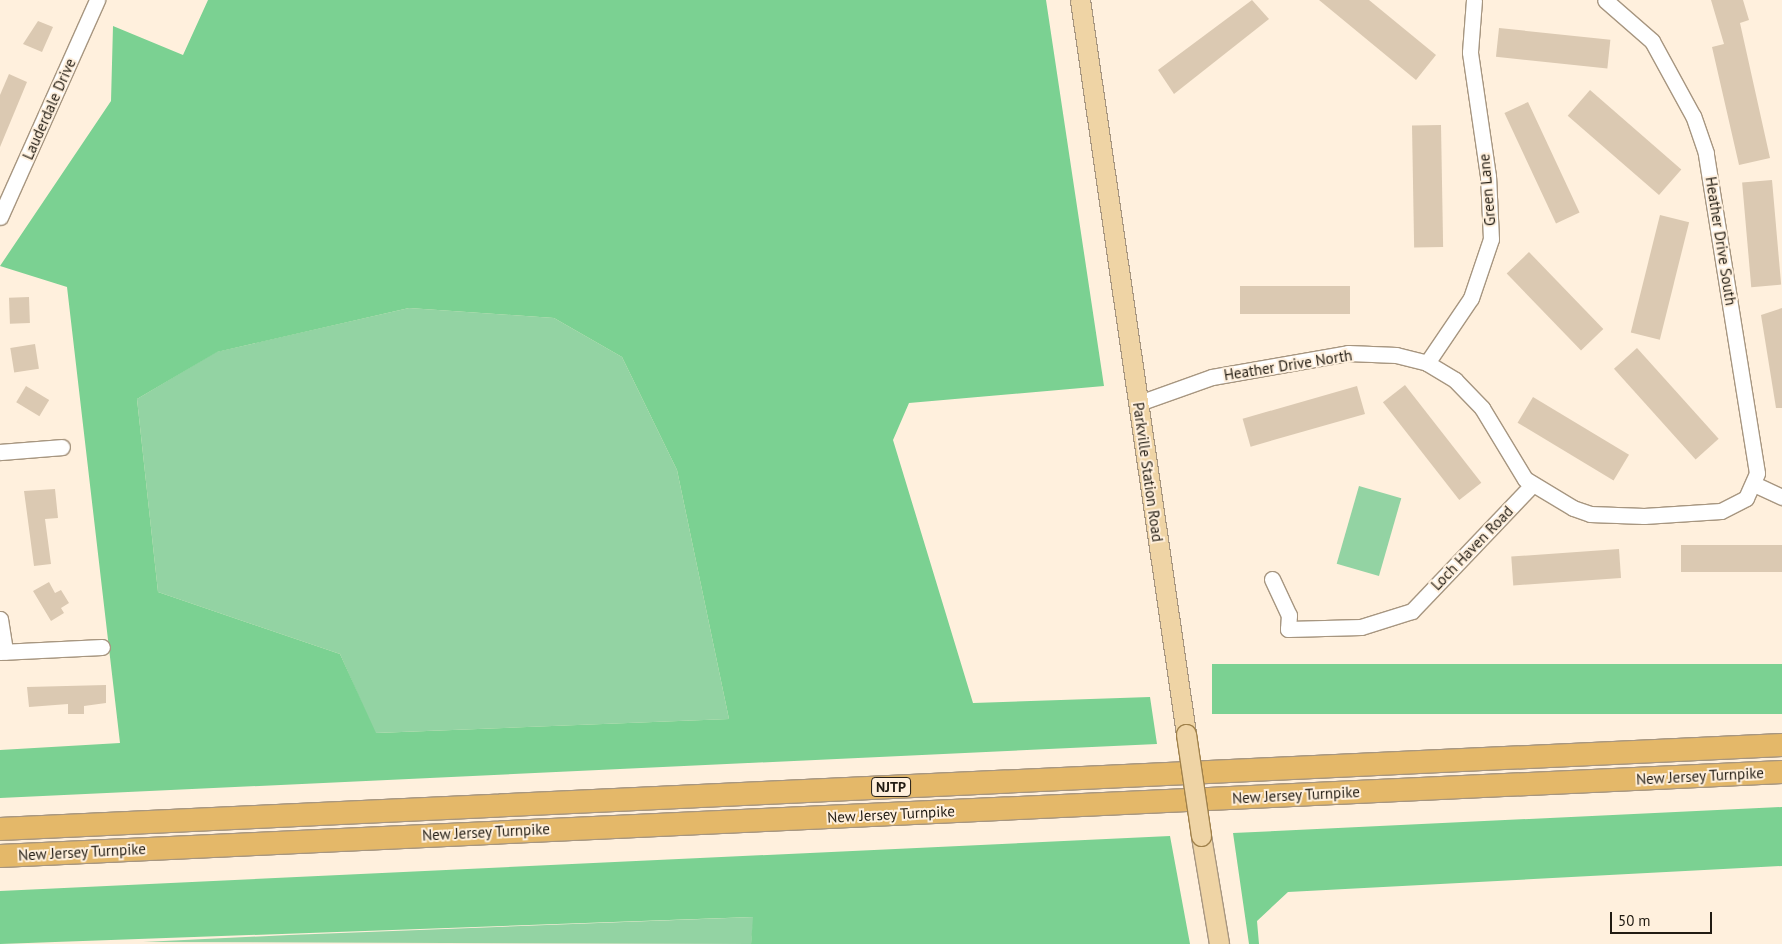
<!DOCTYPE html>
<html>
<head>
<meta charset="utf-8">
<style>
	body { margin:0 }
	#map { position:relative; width:1782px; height:944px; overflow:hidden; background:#fff0dd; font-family:"PT Sans",sans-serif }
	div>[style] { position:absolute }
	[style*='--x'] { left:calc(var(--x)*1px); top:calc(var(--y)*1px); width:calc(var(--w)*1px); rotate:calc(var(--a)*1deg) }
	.green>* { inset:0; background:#93d3a3; transform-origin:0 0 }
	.forest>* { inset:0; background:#7bd192; transform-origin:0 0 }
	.building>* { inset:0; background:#dbc9b2; transform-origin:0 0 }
	.roads { filter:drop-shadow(1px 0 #a79680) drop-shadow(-1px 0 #a79680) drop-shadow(0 1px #a79680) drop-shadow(0 -1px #a79680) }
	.minor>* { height:15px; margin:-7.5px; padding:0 7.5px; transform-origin:7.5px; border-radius:7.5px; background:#fff }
	.major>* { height:19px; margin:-9.5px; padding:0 9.5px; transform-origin:9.5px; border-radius:9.5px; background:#efd4a5 }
	.highway>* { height:22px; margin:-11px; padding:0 11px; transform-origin:11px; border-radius:11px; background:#e4b869 }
	.bridges { filter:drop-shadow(1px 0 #a0814b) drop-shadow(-1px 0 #a0814b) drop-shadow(0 1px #a0814b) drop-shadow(0 -1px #a0814b) }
	.major-bridge>* { height:19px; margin:-9.5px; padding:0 9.5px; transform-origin:9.5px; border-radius:9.5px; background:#efd4a5 }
	span { translate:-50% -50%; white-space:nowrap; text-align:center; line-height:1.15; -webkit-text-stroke:4px #fff0dd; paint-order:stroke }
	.shield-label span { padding:1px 4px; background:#fff0dd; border:1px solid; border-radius:4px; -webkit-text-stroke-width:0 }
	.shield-label { font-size:14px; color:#211b12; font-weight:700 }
	.street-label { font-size:15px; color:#211b12 }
	.scale { position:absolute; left:1610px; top:912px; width:102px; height:22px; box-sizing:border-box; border:2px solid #211b12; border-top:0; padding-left:6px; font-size:15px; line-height:18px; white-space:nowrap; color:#211b12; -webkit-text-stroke:4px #fff0dd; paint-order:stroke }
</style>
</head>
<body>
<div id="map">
	<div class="green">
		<div style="clip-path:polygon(409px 308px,554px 318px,622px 357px,677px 470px,729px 719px,375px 733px,340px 654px,158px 592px,137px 399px,216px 352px)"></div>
		<div style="left:1359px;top:486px;width:44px;height:81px;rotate:16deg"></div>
		<div style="clip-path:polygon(754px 917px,751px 944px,143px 942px,289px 935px)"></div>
	</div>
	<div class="forest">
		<div style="clip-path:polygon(evenodd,208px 0,1046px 0,1104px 386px,909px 403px,893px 440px,973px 703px,1150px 697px,1157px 744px,0 798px,0 750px,120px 743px,67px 287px,0 266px,111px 101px,113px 26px,183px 55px,208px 0,409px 308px,554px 318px,622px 357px,677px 470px,729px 719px,376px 733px,340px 654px,158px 592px,137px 399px,217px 352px,409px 308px)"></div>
		<div style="left:1782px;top:664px;width:50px;height:570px;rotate:90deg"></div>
		<div style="clip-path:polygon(1782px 807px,1782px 866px,1288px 892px,1257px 921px,1259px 944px,1249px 944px,1233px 833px)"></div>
		<div style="clip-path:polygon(1170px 836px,1190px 944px,751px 944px,753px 917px,0 944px,0 891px)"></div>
	</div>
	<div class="building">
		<div style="clip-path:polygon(1252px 0,1269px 19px,1174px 94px,1158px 70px)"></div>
		<div style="clip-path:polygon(1319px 0,1369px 0,1436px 55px,1416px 80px)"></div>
		<div style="clip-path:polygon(1711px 0,1743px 0,1749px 20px,1740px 23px,1770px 158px,1739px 165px,1712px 47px,1724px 44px)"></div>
		<div style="clip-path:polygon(38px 21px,53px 27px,42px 52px,23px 44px)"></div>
		<div style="left:1499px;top:28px;width:112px;height:29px;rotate:6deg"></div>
		<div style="clip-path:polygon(9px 74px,27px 82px,0 147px,0 95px)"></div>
		<div style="left:1590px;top:90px;width:121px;height:34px;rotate:41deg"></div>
		<div style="left:1528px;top:102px;width:122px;height:26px;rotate:65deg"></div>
		<div style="left:1441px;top:125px;width:122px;height:29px;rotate:89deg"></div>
		<div style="left:1772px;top:180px;width:105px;height:30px;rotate:85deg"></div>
		<div style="left:1660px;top:215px;width:30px;height:121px;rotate:14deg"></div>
		<div style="left:1529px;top:252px;width:107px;height:31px;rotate:46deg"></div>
		<div style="left:1240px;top:286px;width:110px;height:28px"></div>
		<div style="left:29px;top:297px;width:26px;height:20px;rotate:88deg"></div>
		<div style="clip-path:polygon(1782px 308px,1782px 408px,1776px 408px,1761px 315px)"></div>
		<div style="left:35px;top:344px;width:25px;height:25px;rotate:81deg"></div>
		<div style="left:1637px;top:348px;width:122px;height:31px;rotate:48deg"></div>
		<div style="left:1405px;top:385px;width:124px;height:28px;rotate:52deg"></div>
		<div style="left:26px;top:386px;width:27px;height:19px;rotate:31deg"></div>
		<div style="left:1357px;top:386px;width:29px;height:119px;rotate:74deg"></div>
		<div style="left:1533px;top:397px;width:112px;height:30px;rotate:31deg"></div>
		<div style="clip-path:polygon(55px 489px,58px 518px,45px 519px,51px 564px,34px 566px,24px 491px)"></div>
		<div style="left:1782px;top:545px;width:27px;height:101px;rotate:90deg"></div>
		<div style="left:1619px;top:549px;width:29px;height:108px;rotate:86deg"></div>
		<div style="clip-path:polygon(49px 582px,55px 593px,61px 590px,69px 603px,61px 608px,64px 613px,51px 621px,33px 591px)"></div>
		<div style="clip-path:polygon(106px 685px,106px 703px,84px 706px,84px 714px,68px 714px,68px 704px,29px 707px,27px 687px)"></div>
	</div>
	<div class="roads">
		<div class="minor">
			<div style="--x:0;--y:217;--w:238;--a:-65.9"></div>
			<div style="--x:1427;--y:363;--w:78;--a:-55.9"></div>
			<div style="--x:1471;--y:298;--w:62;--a:-71.3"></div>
			<div style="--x:1491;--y:239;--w:63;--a:-92.7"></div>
			<div style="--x:1488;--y:176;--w:125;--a:-98.3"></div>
			<div style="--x:1470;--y:52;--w:52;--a:-85.6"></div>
			<div style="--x:1139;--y:403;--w:77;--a:-19.6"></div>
			<div style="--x:1212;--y:377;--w:138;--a:-10"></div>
			<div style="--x:1348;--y:353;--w:48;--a:2.4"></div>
			<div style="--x:1396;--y:355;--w:32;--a:14"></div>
			<div style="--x:1427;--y:363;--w:33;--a:31"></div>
			<div style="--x:1455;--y:380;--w:39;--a:46"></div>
			<div style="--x:1482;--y:408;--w:83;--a:58.8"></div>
			<div style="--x:1525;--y:479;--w:56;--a:31.1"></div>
			<div style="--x:1573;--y:508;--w:18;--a:19"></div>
			<div style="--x:1590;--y:514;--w:54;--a:2.1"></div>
			<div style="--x:1644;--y:516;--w:77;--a:-3.7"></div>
			<div style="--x:1721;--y:511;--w:28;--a:-27"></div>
			<div style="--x:1746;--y:498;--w:27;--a:-66"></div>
			<div style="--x:1757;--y:473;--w:324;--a:-99.1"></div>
			<div style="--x:1706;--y:153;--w:39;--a:-109"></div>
			<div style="--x:1693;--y:116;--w:85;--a:-118.7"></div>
			<div style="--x:1652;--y:41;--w:62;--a:-138.9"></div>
			<div style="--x:0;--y:452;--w:62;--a:-4.6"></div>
			<div style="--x:1754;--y:484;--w:31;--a:25"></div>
			<div style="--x:1272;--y:579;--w:40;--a:65"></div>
			<div style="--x:1289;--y:615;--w:14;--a:94"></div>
			<div style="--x:1288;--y:629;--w:73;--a:-1.6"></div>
			<div style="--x:1361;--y:627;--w:53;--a:-17.4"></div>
			<div style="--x:1412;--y:611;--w:174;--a:-46.4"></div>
			<div style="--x:0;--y:619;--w:33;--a:81"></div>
			<div style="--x:0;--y:652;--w:102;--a:-2.8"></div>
		</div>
		<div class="major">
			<div style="--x:1080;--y:0;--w:742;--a:81.78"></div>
			<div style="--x:1201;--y:836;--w:109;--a:80.5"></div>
		</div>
		<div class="highway">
			<div style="--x:0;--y:829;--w:1784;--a:-2.7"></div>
			<div style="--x:0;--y:856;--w:1784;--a:-2.7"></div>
		</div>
	</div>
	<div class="bridges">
		<div class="major-bridge">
			<div style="--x:1186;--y:734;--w:103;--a:81.6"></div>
		</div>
	</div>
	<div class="shield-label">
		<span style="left:891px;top:787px">NJTP</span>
	</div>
	<div class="street-label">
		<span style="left:49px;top:109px;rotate:-66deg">Lauderdale Drive</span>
		<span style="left:1487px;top:190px;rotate:-95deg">Green Lane</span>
		<span style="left:1721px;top:241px;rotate:81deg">Heather Drive South</span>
		<span style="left:1288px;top:365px;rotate:-9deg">Heather Drive North</span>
		<span style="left:1148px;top:472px;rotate:82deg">Parkville Station Road</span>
		<span style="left:1472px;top:548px;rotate:-46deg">Loch Haven Road</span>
		<span style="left:1700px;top:776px;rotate:-3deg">New Jersey Turnpike</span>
		<span style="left:1296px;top:795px;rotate:-3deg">New Jersey Turnpike</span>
		<span style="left:891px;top:814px;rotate:-3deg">New Jersey Turnpike</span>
		<span style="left:486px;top:832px;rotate:-3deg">New Jersey Turnpike</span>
		<span style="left:82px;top:852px;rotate:-3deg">New Jersey Turnpike</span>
	</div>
	<div class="scale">50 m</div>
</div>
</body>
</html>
